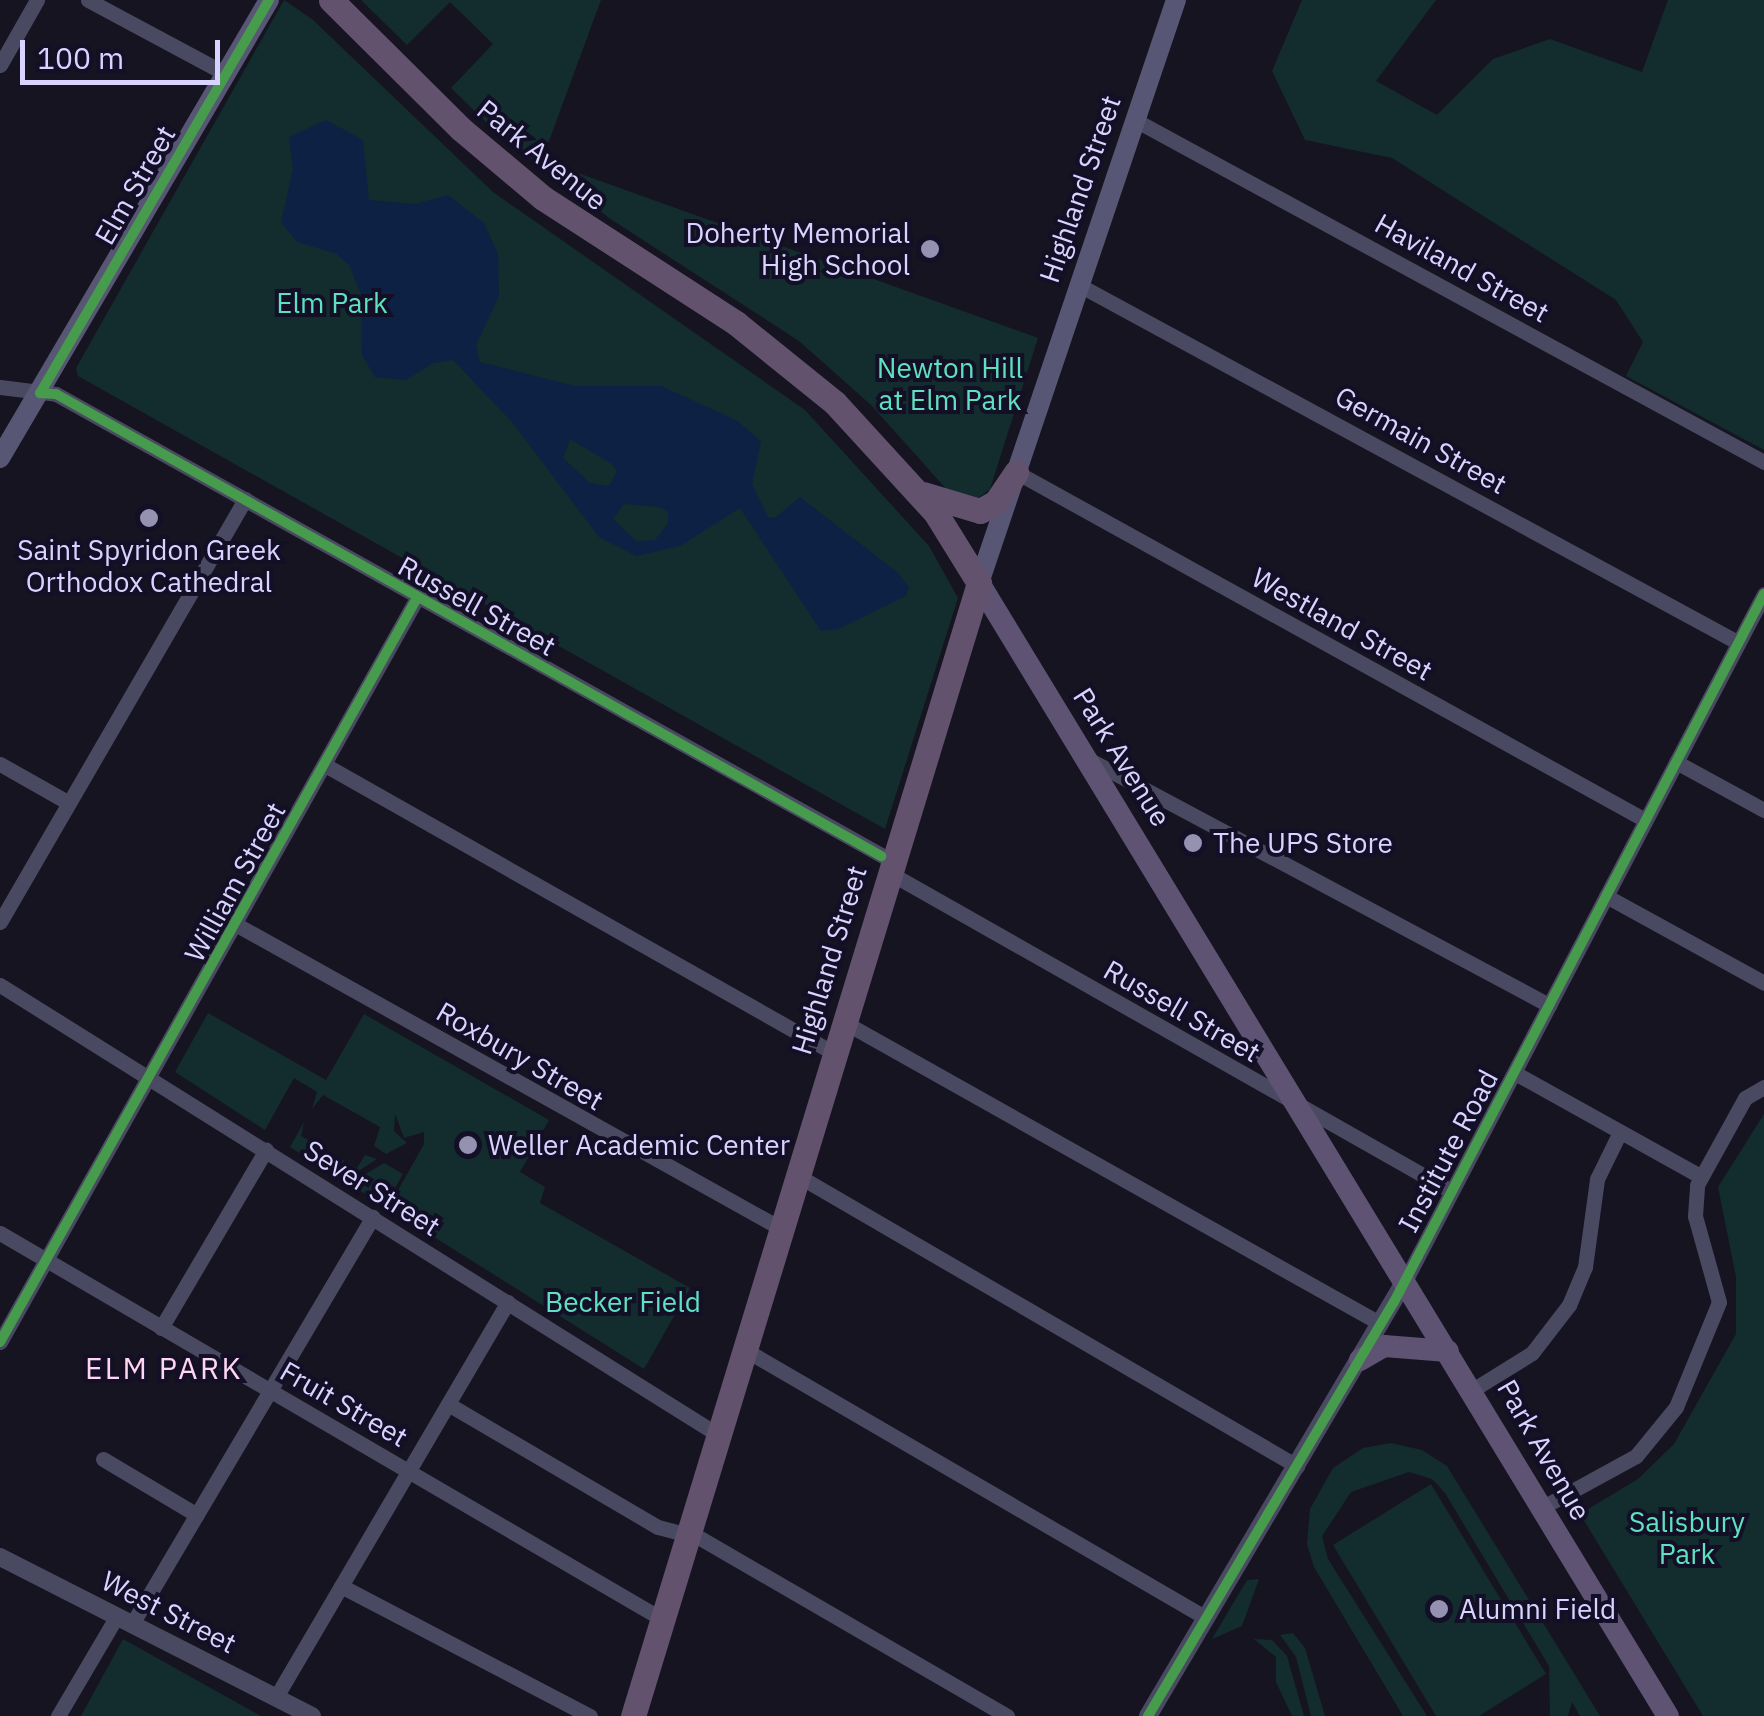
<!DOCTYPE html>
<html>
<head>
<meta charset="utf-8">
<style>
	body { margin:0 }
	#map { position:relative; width:1764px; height:1716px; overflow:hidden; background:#161421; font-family:"IBM Plex Sans",sans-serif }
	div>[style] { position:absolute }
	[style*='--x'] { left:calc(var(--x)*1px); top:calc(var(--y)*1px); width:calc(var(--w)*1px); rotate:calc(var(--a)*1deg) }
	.green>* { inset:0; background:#132c2d }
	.water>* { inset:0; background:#0d2144 }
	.minor>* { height:15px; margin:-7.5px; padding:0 7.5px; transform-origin:7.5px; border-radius:7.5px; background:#4a4962 }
	.tertiary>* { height:18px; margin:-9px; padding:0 9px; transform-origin:9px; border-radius:9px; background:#4a4962 }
	.secondary>* { height:20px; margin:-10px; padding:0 10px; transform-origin:10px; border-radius:10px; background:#575674 }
	.primary>* { height:22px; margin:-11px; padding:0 11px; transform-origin:11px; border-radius:11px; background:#5e5373 }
	.trunk>* { height:25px; margin:-12.5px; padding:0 12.5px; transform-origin:12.5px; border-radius:12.5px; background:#62526e }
	.cycleway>* { height:10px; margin:-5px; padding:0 5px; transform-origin:5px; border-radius:5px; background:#469c4c }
	.dots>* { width:28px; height:28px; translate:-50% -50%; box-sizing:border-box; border:5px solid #130f26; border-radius:50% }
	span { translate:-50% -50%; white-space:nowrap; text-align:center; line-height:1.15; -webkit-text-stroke:8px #130f26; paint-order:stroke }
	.street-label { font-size:28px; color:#d9d4ff }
	.poi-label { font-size:28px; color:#d9d4ff }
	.right { translate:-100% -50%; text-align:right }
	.left { translate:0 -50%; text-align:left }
	.park-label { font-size:28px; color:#5fe0c0 }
	.neighbourhood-label { font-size:30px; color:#ffd6f0; letter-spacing:2.5px }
	.scale { position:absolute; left:20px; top:40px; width:200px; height:45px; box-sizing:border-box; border:5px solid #d9d4ff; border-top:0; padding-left:12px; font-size:30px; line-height:35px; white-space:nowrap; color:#d9d4ff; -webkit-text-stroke:8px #130f26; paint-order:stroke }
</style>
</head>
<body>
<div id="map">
	<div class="green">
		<div style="clip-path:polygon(284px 0,312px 19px,493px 192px,805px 410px,929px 546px,958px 598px,885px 829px,78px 376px,76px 368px)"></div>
		<div style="clip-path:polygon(361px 0,601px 0,542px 160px,1038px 338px,990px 489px,977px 499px,949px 492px,871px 405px,799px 341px,609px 218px,491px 127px,451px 88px,493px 44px,450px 2px,407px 45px)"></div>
		<div style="clip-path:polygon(1302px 0,1436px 0,1376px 81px,1437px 115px,1493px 59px,1550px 39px,1642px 72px,1668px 0,1764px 0,1764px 450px,1626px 376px,1643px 342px,1616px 300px,1392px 158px,1305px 140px,1272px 71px)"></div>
		<div style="clip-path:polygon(208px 1013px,326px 1080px,364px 1014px,549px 1120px,520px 1172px,545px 1187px,540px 1203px,690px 1288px,644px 1369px,388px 1208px,424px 1144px,424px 1132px,404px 1138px,395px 1114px,394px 1131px,407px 1143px,386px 1154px,374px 1146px,380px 1127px,323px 1095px,312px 1109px,317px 1092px,294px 1078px,265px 1130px,175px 1072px)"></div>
		<div style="clip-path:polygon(1764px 1114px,1764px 1716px,1703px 1716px,1580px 1514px,1638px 1479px,1674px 1444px,1736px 1334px,1736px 1277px,1718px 1187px)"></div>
		<div style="clip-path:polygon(304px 1122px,301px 1136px,357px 1168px,365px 1155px,377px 1159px,343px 1181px,290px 1147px)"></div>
		<div style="clip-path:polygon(384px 1163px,403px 1174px,385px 1206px,349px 1184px)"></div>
		<div style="clip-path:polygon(1391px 1443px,1422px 1450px,1447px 1466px,1600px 1716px,1580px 1716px,1572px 1702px,1568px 1716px,1550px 1716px,1549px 1666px,1445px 1493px,1432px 1479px,1409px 1472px,1351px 1492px,1322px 1536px,1328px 1559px,1427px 1716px,1403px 1716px,1314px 1567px,1307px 1544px,1310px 1509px,1333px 1468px,1363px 1448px)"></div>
		<div style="clip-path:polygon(1431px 1484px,1546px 1674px,1479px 1716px,1436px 1716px,1333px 1545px)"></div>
		<div style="clip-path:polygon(1259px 1579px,1242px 1626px,1212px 1639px,1247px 1580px)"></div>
		<div style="clip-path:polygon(1293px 1633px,1305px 1648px,1325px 1716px,1311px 1716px,1296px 1657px,1280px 1635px)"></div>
		<div style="clip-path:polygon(123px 1639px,261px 1716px,81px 1716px)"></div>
		<div style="clip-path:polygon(1254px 1639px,1272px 1640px,1287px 1656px,1304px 1716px,1292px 1716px,1276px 1682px,1276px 1657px)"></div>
	</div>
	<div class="water">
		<div style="clip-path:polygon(evenodd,326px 120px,363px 140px,369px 200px,415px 204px,448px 195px,484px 223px,498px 254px,499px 296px,476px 345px,480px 362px,575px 386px,661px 386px,736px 420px,761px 441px,752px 484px,768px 517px,775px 518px,800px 497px,898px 573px,909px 587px,906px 596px,838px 629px,821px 631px,740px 508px,680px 546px,636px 556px,599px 537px,512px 422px,453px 360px,433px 363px,406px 380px,375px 377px,362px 355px,361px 294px,349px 265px,337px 254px,297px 242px,281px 222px,293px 169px,289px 137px,326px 120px,570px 439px,612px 464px,617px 471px,609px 486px,590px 483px,563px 458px,570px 439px,326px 120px,624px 504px,660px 507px,668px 512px,668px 523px,655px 540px,636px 541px,613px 519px,624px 504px)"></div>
	</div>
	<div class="minor">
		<div style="--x:88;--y:0;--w:157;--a:28.2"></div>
		<div style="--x:0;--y:65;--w:75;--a:-60.4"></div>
		<div style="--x:1135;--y:120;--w:716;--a:28.53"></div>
		<div style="--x:1079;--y:285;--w:749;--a:28.48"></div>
		<div style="--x:0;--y:387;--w:56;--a:7.1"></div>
		<div style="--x:56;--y:394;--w:958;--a:29.19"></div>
		<div style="--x:1016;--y:472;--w:719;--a:28.95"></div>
		<div style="--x:1088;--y:759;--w:523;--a:28.09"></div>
		<div style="--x:1676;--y:762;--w:100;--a:28.6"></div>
		<div style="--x:0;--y:764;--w:79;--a:29.5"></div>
		<div style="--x:325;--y:765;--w:583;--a:29.51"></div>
		<div style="--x:888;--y:872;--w:647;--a:29.54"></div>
		<div style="--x:1606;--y:896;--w:180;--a:28.8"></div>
		<div style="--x:0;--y:922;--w:489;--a:-59.9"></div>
		<div style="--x:237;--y:925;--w:622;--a:29.16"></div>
		<div style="--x:0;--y:985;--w:846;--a:32.06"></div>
		<div style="--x:842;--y:1021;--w:618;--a:29.34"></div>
		<div style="--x:1515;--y:1073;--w:212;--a:29.1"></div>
		<div style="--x:795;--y:1174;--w:581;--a:30.19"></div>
		<div style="--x:0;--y:1233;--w:766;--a:30.25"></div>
		<div style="--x:1405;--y:1281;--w:775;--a:-62.41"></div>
		<div style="--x:161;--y:1328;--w:207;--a:-59.5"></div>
		<div style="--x:0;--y:1342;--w:853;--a:-60.73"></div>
		<div style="--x:742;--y:1348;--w:537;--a:30.19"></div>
		<div style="--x:1474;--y:1389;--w:68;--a:-31.8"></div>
		<div style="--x:1532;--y:1353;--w:61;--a:-52.4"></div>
		<div style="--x:1569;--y:1305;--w:41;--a:-67.2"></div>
		<div style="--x:1585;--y:1267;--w:89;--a:-82.2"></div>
		<div style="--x:1597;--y:1179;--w:52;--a:-63.9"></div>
		<div style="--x:448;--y:1404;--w:243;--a:30.4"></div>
		<div style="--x:658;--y:1527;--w:43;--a:14.7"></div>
		<div style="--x:700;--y:1538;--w:355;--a:30.1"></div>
		<div style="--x:103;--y:1459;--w:109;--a:30.8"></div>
		<div style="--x:1541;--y:1508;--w:108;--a:-28.7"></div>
		<div style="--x:1636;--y:1456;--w:63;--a:-50.8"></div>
		<div style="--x:1676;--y:1407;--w:113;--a:-67.7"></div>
		<div style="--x:1719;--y:1302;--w:89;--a:-105.6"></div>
		<div style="--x:1695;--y:1216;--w:31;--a:-86"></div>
		<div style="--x:1697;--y:1185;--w:99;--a:-61.1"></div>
		<div style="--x:1745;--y:1098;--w:22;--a:-30"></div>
		<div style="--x:341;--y:1586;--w:281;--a:27.6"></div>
		<div style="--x:132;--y:1624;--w:473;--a:-59.4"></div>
		<div style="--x:276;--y:1697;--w:458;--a:-59.6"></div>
		<div style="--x:58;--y:1716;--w:116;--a:-59.5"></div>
	</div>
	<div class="tertiary">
		<div style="--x:0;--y:1557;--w:350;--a:27"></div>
		<div style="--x:1148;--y:1716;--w:505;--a:-59.43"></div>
	</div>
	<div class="secondary">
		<div style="--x:0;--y:458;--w:531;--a:-59.57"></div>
		<div style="--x:979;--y:583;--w:615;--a:-71.33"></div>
	</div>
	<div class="primary">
		<div style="--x:979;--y:583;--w:1326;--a:58.7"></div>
		<div style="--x:1360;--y:1360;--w:28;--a:-30"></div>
		<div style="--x:1384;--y:1346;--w:64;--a:4.5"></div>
	</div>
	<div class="trunk">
		<div style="--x:331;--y:0;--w:183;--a:44.8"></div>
		<div style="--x:461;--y:129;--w:107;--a:40.1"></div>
		<div style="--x:543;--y:198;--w:230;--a:32.9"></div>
		<div style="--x:736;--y:323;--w:127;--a:38.9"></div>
		<div style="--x:835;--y:403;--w:148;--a:47.5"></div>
		<div style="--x:935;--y:512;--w:84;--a:58.2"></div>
		<div style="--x:979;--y:583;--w:1185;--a:106.98"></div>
		<div style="--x:923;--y:494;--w:59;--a:16.6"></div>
		<div style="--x:980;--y:511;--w:18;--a:-29"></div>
		<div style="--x:996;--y:502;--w:36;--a:-56"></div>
	</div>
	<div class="cycleway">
		<div style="--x:269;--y:0;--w:455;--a:120.2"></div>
		<div style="--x:40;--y:393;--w:16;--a:4"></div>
		<div style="--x:56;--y:394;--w:946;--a:29.25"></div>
		<div style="--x:0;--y:1342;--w:853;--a:-60.73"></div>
		<div style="--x:1148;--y:1716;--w:482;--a:-59.3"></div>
		<div style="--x:1394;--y:1302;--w:799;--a:-62.41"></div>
	</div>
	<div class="dots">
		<div style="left:930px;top:249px;background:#9591b1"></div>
		<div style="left:149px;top:518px;background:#9591b1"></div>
		<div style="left:1193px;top:843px;background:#9591b1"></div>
		<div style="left:468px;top:1145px;background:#9591b1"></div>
		<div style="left:1439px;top:1609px;background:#9591b1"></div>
	</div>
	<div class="street-label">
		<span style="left:542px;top:155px;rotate:39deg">Park Avenue</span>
		<span style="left:135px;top:185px;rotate:-60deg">Elm Street</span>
		<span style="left:1080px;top:189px;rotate:-71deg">Highland Street</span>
		<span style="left:1462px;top:268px;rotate:29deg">Haviland Street</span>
		<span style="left:1421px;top:440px;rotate:29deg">Germain Street</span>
		<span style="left:477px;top:606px;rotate:29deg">Russell Street</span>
		<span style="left:1342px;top:624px;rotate:29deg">Westland Street</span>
		<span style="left:1122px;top:757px;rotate:58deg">Park Avenue</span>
		<span style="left:235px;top:882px;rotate:-61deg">William Street</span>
		<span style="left:829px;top:960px;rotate:-73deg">Highland Street</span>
		<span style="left:1182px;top:1011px;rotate:30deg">Russell Street</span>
		<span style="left:520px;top:1056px;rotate:30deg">Roxbury Street</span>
		<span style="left:1448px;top:1151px;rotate:-62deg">Institute Road</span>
		<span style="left:372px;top:1188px;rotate:32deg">Sever Street</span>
		<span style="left:344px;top:1404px;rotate:30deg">Fruit Street</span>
		<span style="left:1544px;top:1450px;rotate:60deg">Park Avenue</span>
		<span style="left:169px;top:1612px;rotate:27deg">West Street</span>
	</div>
	<div class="poi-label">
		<span class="right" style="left:910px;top:249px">Doherty Memorial<br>High School</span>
		<span style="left:149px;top:566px">Saint Spyridon Greek<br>Orthodox Cathedral</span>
		<span class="left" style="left:1213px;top:843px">The UPS Store</span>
		<span class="left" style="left:488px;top:1145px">Weller Academic Center</span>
		<span class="left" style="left:1459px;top:1609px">Alumni Field</span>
	</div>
	<div class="park-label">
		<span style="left:332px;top:303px">Elm Park</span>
		<span style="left:950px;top:384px">Newton Hill<br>at Elm Park</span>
		<span style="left:623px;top:1302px">Becker Field</span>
		<span style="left:1687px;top:1538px">Salisbury<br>Park</span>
	</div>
	<div class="neighbourhood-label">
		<span style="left:164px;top:1368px">ELM PARK</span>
	</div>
	<div class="scale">100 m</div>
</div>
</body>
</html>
